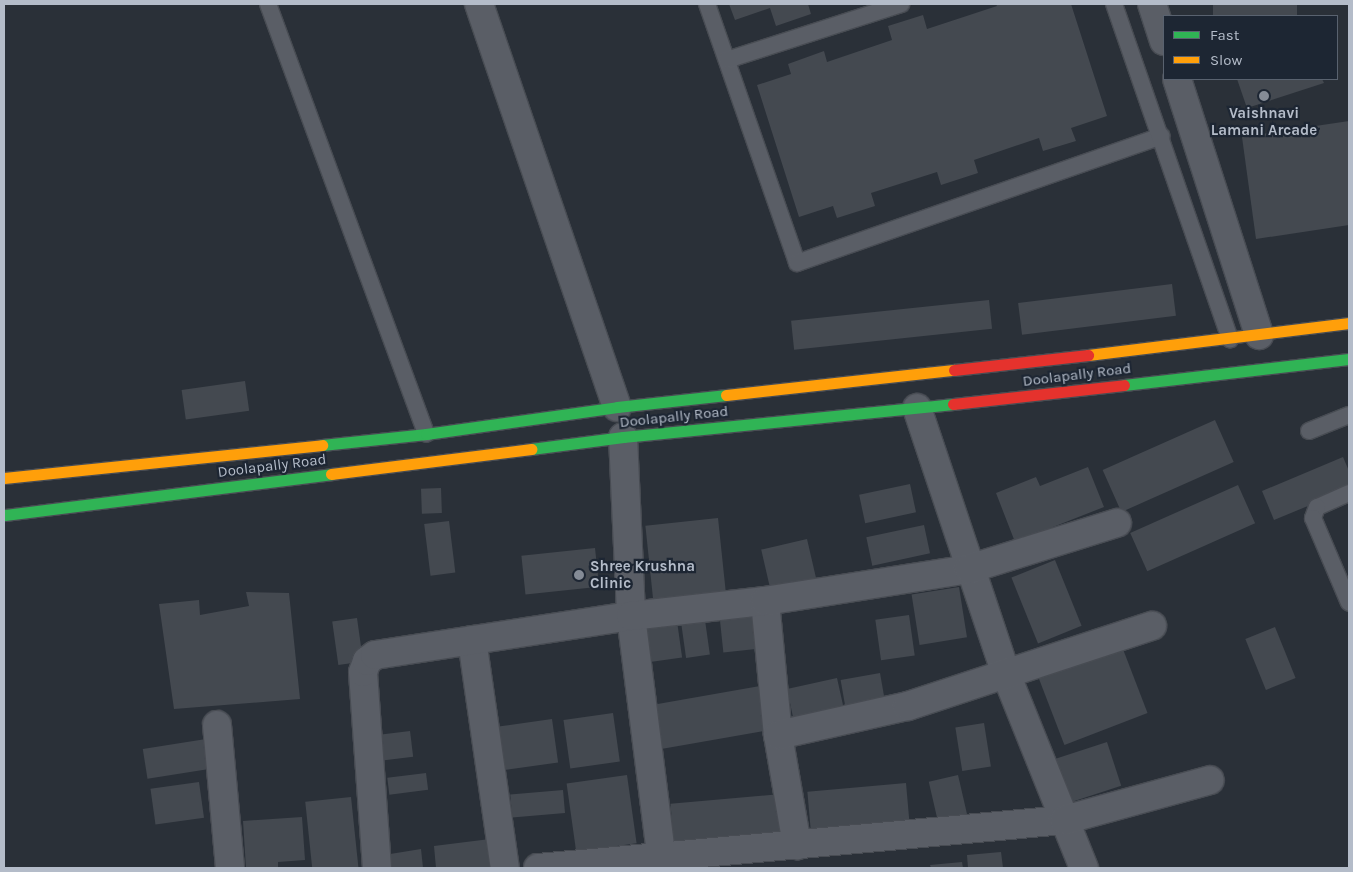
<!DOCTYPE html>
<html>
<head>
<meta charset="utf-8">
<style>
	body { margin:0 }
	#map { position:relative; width:1353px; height:872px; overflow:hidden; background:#2a3038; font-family:Karla,sans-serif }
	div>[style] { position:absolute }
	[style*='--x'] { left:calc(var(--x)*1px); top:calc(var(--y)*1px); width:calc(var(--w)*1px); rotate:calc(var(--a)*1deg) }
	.building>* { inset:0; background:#444950; transform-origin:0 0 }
	.roads { filter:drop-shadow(1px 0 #484c53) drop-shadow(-1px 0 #484c53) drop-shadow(0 1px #484c53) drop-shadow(0 -1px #484c53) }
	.lane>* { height:16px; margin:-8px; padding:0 8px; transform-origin:8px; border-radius:8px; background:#5a5e66 }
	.street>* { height:28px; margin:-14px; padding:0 14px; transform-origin:14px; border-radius:14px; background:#5a5e66 }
	.fast>* { height:11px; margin:-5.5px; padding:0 5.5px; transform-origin:5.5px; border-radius:5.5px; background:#30b455 }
	.slow>* { height:11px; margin:-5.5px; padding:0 5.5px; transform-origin:5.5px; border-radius:5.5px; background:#ff9f0a }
	.jam>* { height:11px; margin:-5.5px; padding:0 5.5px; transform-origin:5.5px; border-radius:5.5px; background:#e5322d }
	.dots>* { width:14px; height:14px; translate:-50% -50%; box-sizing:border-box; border:2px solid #1d2633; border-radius:50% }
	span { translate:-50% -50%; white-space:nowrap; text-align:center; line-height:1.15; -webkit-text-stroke:4.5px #1d2633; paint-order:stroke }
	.poi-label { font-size:15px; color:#b4bcc9; font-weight:700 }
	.left { translate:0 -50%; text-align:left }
	.street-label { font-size:15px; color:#b4bcc9 }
	.frame { position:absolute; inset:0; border:5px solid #b4bcc9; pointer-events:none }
	.legend { position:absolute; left:1163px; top:15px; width:175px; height:65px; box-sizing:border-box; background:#1d2633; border:1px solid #59626f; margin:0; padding:6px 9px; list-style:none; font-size:15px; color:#b4bcc9 }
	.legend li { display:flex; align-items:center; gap:10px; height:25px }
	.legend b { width:25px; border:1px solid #59626f }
</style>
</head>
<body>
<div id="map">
	<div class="building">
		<div style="clip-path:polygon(729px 4px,808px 4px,811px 14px,776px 26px,770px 8px,735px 20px)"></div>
		<div style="clip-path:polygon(996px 4px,1071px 4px,1107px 116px,1071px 128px,1076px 141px,1043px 151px,1039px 138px,974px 160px,978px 173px,941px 185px,937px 172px,871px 193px,875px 206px,837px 218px,833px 206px,799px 217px,757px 85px,791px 74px,788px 64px,824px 51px,827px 62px,892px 40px,888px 26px,923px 15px,927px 29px,997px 6px)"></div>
		<div style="left:1213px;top:4px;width:84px;height:13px"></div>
		<div style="clip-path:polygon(1237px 79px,1322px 79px,1324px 83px,1247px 108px)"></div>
		<div style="clip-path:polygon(1349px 121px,1349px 225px,1256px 239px,1242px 137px)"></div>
		<div style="left:1172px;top:284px;width:32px;height:155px;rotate:83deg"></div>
		<div style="left:989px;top:300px;width:29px;height:199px;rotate:84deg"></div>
		<div style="left:245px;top:381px;width:30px;height:64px;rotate:82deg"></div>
		<div style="left:1215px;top:420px;width:46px;height:123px;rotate:66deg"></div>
		<div style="clip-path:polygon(1343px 457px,1349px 471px,1349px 489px,1274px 520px,1262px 491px)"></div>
		<div style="clip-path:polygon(1088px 467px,1104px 507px,1015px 542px,996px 493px,1036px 477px,1040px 486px)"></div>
		<div style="left:910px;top:484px;width:29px;height:52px;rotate:78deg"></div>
		<div style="left:1238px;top:485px;width:42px;height:118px;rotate:66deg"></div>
		<div style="left:441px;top:488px;width:25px;height:20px;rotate:88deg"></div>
		<div style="left:718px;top:518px;width:82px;height:73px;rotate:84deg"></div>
		<div style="left:449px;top:521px;width:52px;height:25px;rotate:83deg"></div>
		<div style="left:924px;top:525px;width:29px;height:59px;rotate:78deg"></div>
		<div style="left:807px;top:539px;width:46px;height:47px;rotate:77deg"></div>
		<div style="left:595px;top:548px;width:39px;height:74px;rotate:84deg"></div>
		<div style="left:1055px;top:560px;width:71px;height:47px;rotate:68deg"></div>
		<div style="left:959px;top:587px;width:51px;height:48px;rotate:81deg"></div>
		<div style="clip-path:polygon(246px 592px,289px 593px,300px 699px,174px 709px,159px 604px,199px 600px,200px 615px,249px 606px)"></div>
		<div style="left:754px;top:609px;width:40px;height:35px;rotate:84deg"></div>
		<div style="left:704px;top:613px;width:42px;height:24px;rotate:82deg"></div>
		<div style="left:676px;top:614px;width:44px;height:43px;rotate:82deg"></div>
		<div style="left:909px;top:615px;width:41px;height:34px;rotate:82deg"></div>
		<div style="left:357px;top:618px;width:44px;height:25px;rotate:82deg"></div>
		<div style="left:1275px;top:627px;width:55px;height:32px;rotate:68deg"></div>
		<div style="left:1121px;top:644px;width:74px;height:89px;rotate:69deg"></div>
		<div style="left:880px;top:673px;width:35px;height:40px;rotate:80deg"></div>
		<div style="clip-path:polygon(837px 678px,843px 705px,833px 708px,836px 721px,796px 731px,787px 689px)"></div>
		<div style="left:760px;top:686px;width:45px;height:114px;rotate:80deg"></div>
		<div style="left:613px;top:713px;width:49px;height:50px;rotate:82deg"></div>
		<div style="left:552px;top:719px;width:44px;height:54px;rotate:82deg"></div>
		<div style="left:984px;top:723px;width:44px;height:29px;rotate:81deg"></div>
		<div style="left:410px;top:731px;width:26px;height:35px;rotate:83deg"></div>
		<div style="left:206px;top:739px;width:30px;height:64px;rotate:81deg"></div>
		<div style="left:1107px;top:742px;width:46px;height:54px;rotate:72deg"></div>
		<div style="left:426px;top:773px;width:17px;height:39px;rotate:83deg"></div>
		<div style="left:627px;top:775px;width:69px;height:61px;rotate:82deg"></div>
		<div style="left:958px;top:775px;width:41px;height:30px;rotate:77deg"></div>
		<div style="left:199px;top:782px;width:36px;height:49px;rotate:82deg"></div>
		<div style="left:906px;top:783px;width:45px;height:99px;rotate:85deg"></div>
		<div style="left:563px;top:790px;width:23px;height:53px;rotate:85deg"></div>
		<div style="left:781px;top:794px;width:45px;height:111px;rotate:85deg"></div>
		<div style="left:351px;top:797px;width:71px;height:46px;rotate:84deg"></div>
		<div style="clip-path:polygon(302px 817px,305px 860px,278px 862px,278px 868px,246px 868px,243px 821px)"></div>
		<div style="clip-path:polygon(490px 839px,493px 868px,436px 868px,434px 846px)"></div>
		<div style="clip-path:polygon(421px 849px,423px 868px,385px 868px,384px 855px)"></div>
		<div style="clip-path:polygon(1001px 852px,1003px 868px,968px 868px,967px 855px)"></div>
		<div style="clip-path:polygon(962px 862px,963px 868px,931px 868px,930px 865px)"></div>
	</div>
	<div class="roads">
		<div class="lane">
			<div style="--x:268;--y:4;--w:458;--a:69.8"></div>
			<div style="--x:707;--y:4;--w:274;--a:70.8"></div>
			<div style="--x:797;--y:263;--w:386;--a:-19.2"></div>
			<div style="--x:1114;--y:4;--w:355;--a:70.9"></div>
			<div style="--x:727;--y:60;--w:183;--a:-17.8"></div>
			<div style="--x:1309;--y:431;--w:43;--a:-21.8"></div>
			<div style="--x:1349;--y:493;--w:35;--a:156"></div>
			<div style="--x:1317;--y:507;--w:12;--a:110"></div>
			<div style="--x:1313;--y:518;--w:92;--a:67"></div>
		</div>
		<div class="street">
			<div style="--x:479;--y:4;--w:426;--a:71.1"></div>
			<div style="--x:1152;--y:4;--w:39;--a:72"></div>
			<div style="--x:1177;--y:79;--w:269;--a:72.2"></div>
			<div style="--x:917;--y:408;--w:280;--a:71.5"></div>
			<div style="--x:1006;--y:674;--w:209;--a:68.1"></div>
			<div style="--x:623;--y:437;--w:179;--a:87.4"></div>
			<div style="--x:631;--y:616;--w:254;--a:82.8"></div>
			<div style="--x:765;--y:601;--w:135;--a:84.5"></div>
			<div style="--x:778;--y:735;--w:112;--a:80.2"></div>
			<div style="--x:472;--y:640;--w:230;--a:81.8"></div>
			<div style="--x:217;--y:725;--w:144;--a:84.8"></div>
			<div style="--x:778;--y:735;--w:133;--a:-12.6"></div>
			<div style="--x:908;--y:706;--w:257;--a:-18.2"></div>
			<div style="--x:377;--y:868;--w:196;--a:-94.1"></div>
			<div style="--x:363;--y:672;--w:12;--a:-70"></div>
			<div style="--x:367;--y:661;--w:10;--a:-37"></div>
			<div style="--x:375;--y:655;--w:259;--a:-8.7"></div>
			<div style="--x:631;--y:616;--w:135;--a:-6.4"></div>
			<div style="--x:765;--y:601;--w:206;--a:-8.9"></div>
			<div style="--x:969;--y:569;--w:155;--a:-17.3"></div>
			<div style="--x:538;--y:868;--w:528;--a:-5.21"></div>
			<div style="--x:1064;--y:820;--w:151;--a:-15.3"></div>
		</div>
		<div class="fast">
			<div style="--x:1124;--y:385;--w:226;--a:-6.6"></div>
			<div style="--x:322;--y:445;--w:105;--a:-6"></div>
			<div style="--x:426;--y:434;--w:193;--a:-8"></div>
			<div style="--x:617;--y:407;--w:110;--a:-6.3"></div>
			<div style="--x:531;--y:449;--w:93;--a:-7.4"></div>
			<div style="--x:623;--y:437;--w:332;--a:-5.7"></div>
			<div style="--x:4;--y:515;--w:330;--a:-7.1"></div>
		</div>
		<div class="slow">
			<div style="--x:1088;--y:355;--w:263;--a:-7"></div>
			<div style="--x:726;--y:395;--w:229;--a:-6.3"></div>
			<div style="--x:331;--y:474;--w:202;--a:-7.1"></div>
			<div style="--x:4;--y:478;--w:320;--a:-5.9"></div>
		</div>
		<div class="jam">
			<div style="--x:954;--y:370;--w:135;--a:-6.4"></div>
			<div style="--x:953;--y:404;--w:172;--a:-6.3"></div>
		</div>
	</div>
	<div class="dots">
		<div style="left:1264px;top:96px;background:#848b96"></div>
		<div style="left:579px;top:575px;background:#848b96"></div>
	</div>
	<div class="poi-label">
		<span style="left:1264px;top:122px">Vaishnavi<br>Lamani Arcade</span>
		<span class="left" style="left:590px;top:575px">Shree Krushna<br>Clinic</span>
	</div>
	<div class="street-label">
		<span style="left:1077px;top:375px;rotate:-7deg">Doolapally Road</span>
		<span style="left:674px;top:417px;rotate:-6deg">Doolapally Road</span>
		<span style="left:272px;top:466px;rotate:-7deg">Doolapally Road</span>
	</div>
	<div class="frame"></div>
	<ul class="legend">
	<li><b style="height:6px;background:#30b455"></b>Fast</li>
	<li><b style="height:6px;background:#ff9f0a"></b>Slow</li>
	</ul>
</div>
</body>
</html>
